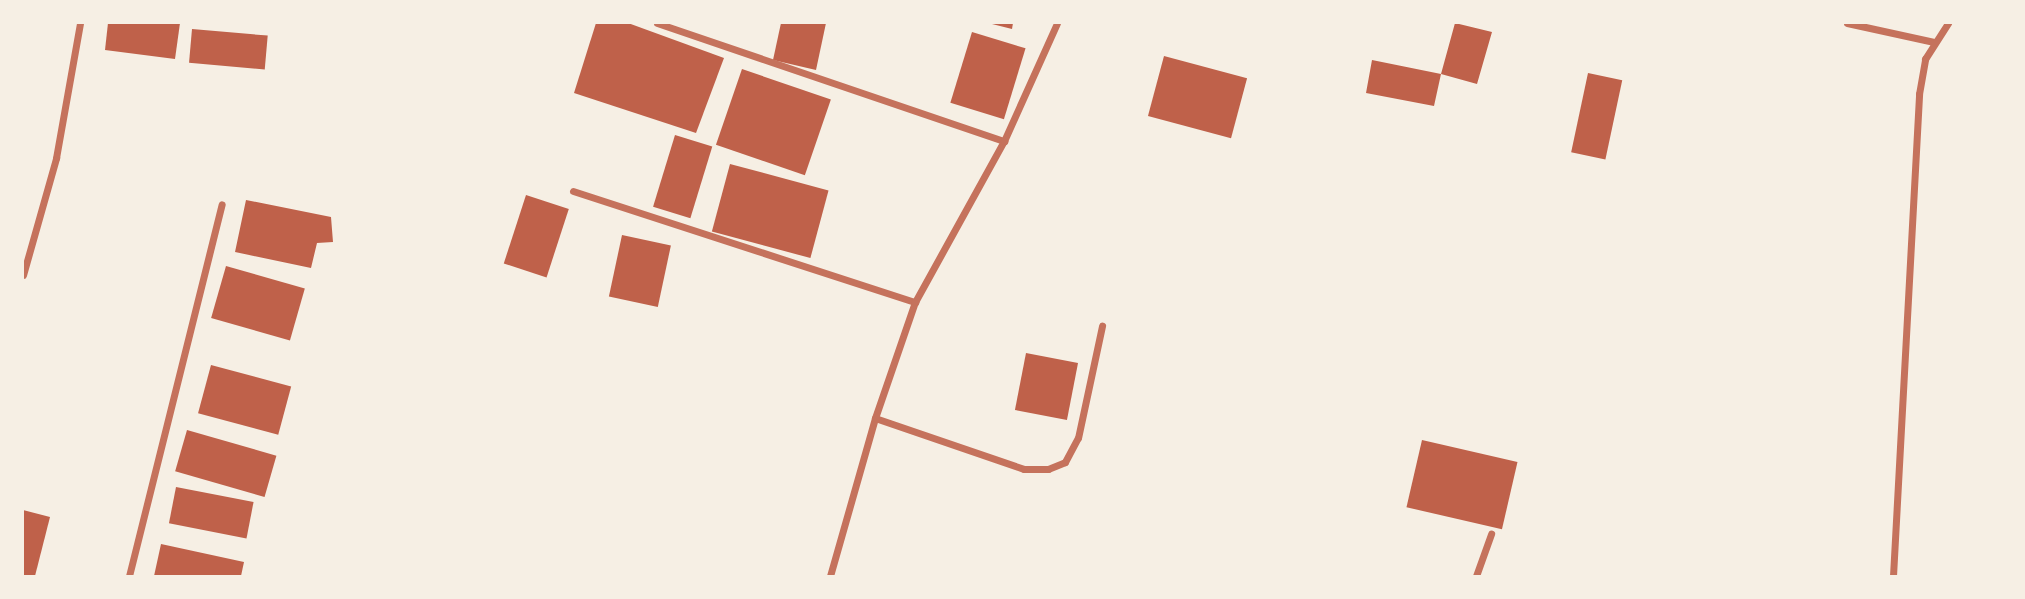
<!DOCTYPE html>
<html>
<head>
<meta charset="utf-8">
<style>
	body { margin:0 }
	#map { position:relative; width:2025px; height:599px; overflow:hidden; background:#f6efe4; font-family:"Golos Text",sans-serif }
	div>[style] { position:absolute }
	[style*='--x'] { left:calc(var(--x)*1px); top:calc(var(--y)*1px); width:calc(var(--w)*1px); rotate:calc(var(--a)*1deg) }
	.building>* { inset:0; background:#bf614a; transform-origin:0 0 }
	.minor>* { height:7px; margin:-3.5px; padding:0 3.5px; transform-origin:3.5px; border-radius:3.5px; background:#c5725c }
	span { translate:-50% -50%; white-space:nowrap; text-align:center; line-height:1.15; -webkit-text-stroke:5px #f6efe4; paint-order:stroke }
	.frame { position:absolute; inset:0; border:24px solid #f6efe4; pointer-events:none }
</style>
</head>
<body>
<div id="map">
	<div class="building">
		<div style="clip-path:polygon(108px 23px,180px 23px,175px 59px,105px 50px)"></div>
		<div style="clip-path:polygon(596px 23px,628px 23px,724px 58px,696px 133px,574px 93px)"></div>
		<div style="clip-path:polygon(781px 23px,826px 23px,816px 70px,773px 60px)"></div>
		<div style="clip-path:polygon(988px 23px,1013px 23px,1012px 29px)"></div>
		<div style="clip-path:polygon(1455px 23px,1492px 32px,1477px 84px,1441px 74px,1434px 106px,1366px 93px,1372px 60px,1441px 74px)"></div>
		<div style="left:192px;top:29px;width:76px;height:34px;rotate:5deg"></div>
		<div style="left:972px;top:32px;width:56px;height:74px;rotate:17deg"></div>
		<div style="left:1164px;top:56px;width:86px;height:62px;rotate:15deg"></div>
		<div style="left:742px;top:69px;width:94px;height:80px;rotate:19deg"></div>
		<div style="left:1588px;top:73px;width:35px;height:81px;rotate:12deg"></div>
		<div style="left:675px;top:135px;width:39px;height:75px;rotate:17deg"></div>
		<div style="left:730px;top:164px;width:102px;height:70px;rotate:15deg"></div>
		<div style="left:526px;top:195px;width:45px;height:72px;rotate:18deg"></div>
		<div style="clip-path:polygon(246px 200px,331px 217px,333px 242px,317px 243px,311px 268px,235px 252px)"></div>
		<div style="left:622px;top:235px;width:50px;height:63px;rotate:12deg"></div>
		<div style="left:226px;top:266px;width:82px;height:54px;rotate:16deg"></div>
		<div style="left:1026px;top:353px;width:53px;height:58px;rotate:11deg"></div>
		<div style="left:211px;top:365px;width:83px;height:50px;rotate:15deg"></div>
		<div style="left:187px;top:430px;width:93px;height:43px;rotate:16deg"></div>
		<div style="left:1422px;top:440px;width:98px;height:69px;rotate:13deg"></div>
		<div style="left:176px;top:487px;width:79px;height:37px;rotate:11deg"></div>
		<div style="clip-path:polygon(23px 510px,50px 517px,35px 576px,23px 576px)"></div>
		<div style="clip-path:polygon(161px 544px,244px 562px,241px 576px,154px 576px)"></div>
	</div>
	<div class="minor">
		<div style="--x:657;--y:23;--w:367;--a:18.8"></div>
		<div style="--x:1847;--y:23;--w:89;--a:12.3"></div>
		<div style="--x:573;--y:191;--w:360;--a:18"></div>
		<div style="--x:23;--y:275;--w:122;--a:-74.2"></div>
		<div style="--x:56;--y:158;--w:137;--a:-79.9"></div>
		<div style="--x:875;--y:418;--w:157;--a:18.9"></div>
		<div style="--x:1024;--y:469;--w:24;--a:0"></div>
		<div style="--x:1048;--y:469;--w:18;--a:-22"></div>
		<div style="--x:1065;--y:462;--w:27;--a:-62"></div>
		<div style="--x:1078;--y:438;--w:115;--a:-77.9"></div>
		<div style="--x:129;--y:576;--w:383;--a:-76"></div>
		<div style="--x:830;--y:576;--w:164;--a:-74.1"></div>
		<div style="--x:875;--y:418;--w:123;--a:-71"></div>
		<div style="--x:915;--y:302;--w:184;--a:-61.1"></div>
		<div style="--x:1004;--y:141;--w:129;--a:-65.8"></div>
		<div style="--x:1476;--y:576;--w:45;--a:-70.3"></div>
		<div style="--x:1893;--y:576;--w:483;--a:-86.9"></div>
		<div style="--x:1919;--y:94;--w:36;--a:-80"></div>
		<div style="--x:1925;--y:59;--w:43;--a:-57.4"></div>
	</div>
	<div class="frame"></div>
</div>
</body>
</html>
